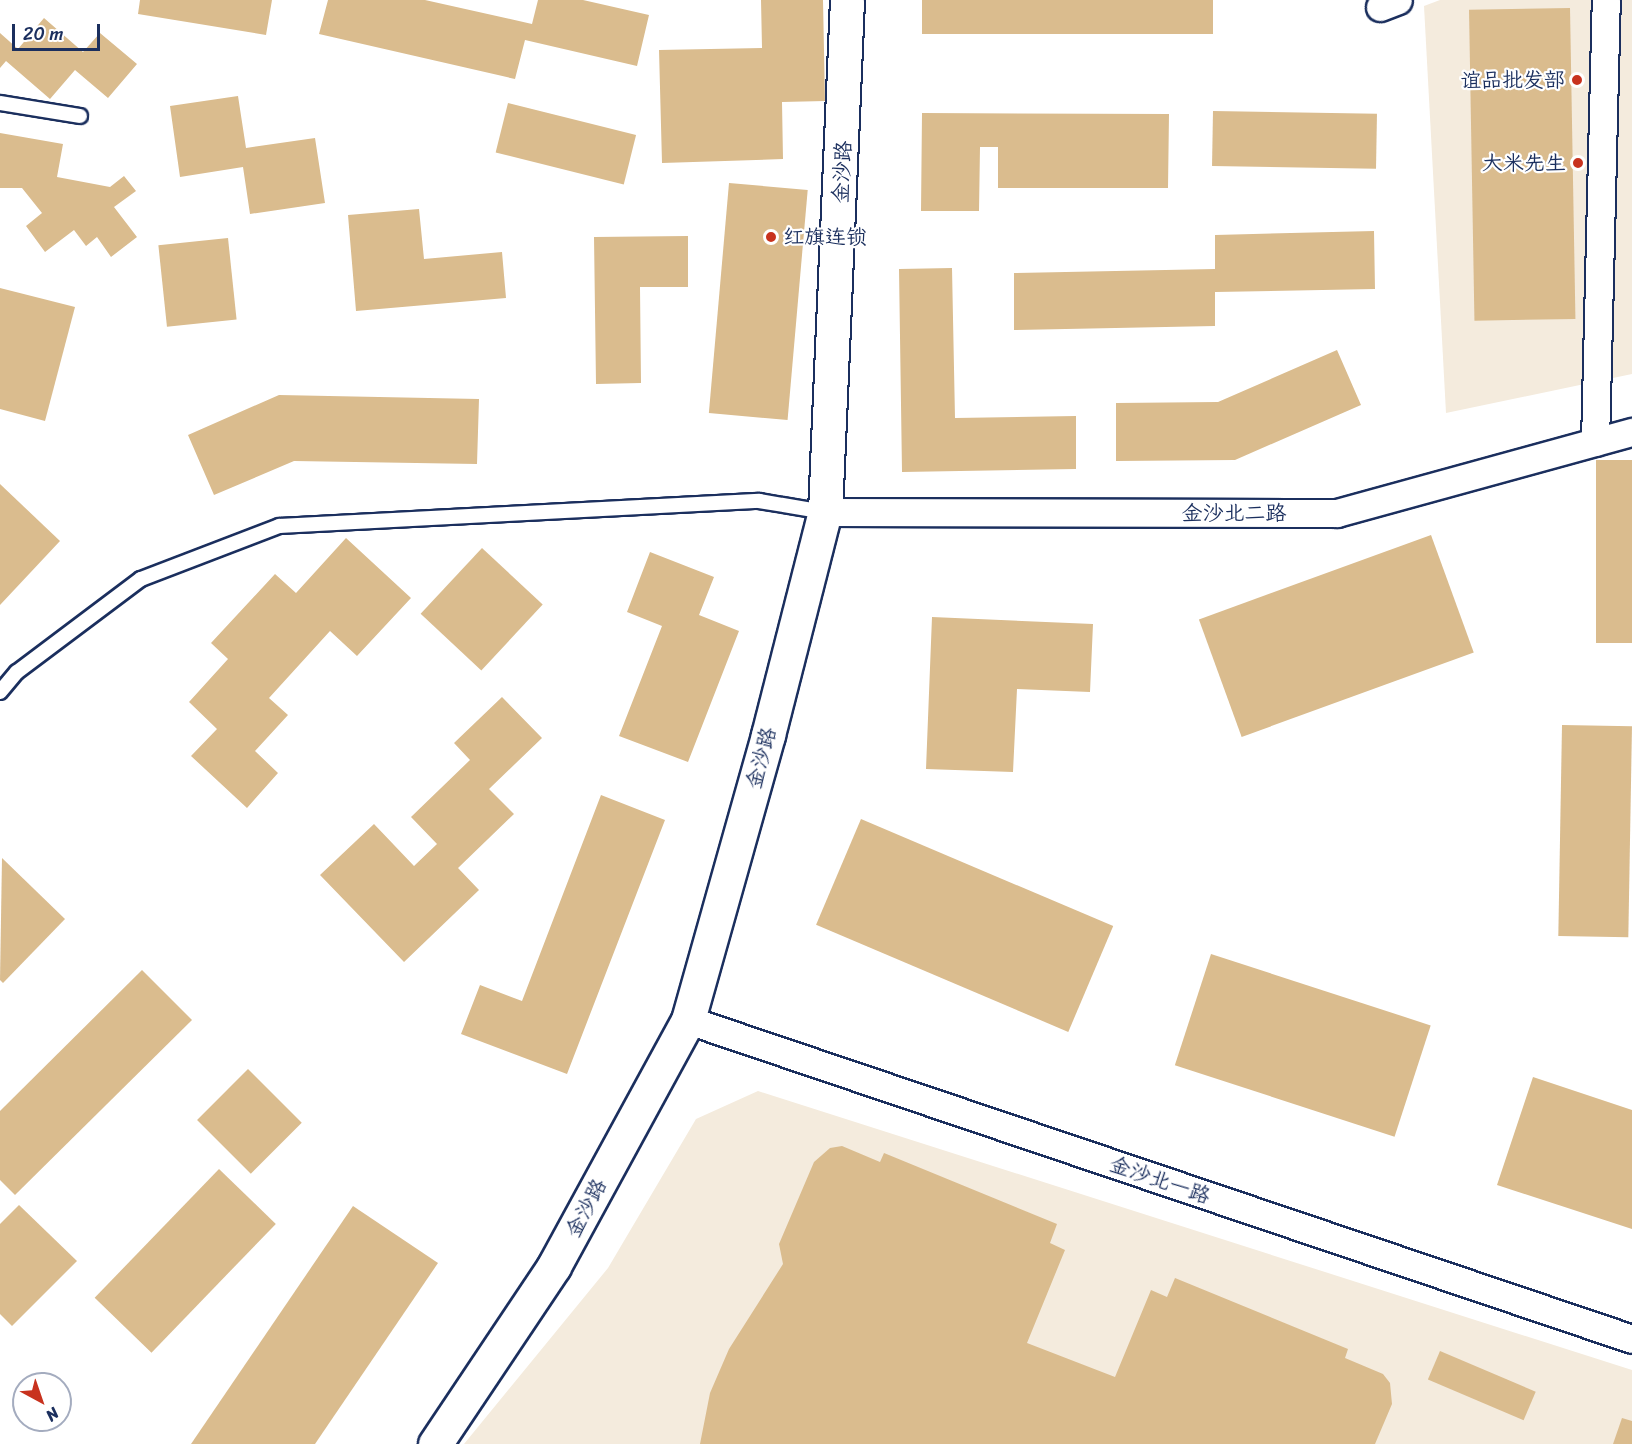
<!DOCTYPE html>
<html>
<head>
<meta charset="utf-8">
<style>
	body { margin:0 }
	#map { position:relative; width:1632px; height:1444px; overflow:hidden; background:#fff; font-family:Sriracha,"LXGW WenKai TC",sans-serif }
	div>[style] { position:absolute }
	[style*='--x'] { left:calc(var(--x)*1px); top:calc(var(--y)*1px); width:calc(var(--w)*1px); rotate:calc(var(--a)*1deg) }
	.built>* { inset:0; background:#f4ebdd }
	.building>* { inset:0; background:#dabc8e; transform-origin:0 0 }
	.roads { filter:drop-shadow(2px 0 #1b2f5e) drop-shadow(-2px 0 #1b2f5e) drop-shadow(0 2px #1b2f5e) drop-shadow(0 -2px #1b2f5e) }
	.lane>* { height:14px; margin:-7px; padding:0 7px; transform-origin:7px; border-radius:7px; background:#fff }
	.street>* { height:27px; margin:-13.5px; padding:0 13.5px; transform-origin:13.5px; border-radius:13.5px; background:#fff }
	.secondary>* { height:33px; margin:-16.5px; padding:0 16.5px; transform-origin:16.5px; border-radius:16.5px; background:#fff }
	.dots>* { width:16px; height:16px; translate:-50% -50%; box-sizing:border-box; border:3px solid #fff; border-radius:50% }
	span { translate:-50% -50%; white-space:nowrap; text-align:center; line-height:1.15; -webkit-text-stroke:4.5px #fff; paint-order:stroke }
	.poi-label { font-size:21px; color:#1b2f5e }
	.right { translate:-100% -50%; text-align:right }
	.left { translate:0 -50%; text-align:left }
	.street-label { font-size:21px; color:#1b2f5e }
	.north { position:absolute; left:12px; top:1372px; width:60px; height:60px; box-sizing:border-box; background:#fff; border:2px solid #a4acbf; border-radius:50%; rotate:140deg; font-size:16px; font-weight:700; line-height:24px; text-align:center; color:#1b2f5e }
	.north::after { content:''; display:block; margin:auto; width:21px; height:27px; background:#c8321e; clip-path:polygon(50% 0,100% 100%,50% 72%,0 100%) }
	.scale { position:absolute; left:12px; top:24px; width:88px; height:27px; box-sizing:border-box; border:3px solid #1b2f5e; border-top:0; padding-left:8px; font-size:18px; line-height:21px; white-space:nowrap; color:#1b2f5e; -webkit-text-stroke:4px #fff; paint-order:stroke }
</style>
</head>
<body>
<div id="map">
	<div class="built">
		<div style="clip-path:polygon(1440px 0,1632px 0,1632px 374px,1446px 413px,1424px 6px)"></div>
		<div style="clip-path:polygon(758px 1091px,1632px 1370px,1632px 1444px,464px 1444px,608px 1268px,696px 1119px)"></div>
	</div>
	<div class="building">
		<div style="clip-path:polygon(140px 0,272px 0,266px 35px,138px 14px)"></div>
		<div style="clip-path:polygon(328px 0,425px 0,532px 24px,538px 0,583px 0,649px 15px,637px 66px,525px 40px,515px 79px,319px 34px)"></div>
		<div style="clip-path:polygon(761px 0,823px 0,825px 101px,782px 102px,783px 159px,662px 163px,659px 50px,762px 48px)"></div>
		<div style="left:922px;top:0;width:291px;height:34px"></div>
		<div style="left:1570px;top:8px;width:311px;height:101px;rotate:89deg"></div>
		<div style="clip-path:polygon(44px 18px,83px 52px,100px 33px,137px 64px,108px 98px,75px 70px,50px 99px,6px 61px,0 68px,0 33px,18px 49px)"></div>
		<div style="clip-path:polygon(238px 96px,246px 148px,315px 138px,325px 203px,250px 214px,243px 167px,180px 177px,170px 106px)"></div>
		<div style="left:508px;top:103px;width:132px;height:51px;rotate:14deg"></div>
		<div style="left:1213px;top:111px;width:164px;height:55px;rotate:1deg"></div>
		<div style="clip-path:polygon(922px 113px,1169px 114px,1168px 188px,998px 188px,998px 147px,980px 147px,979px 211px,921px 211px)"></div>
		<div style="clip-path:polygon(0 133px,63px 144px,57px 177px,110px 187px,124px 176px,136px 191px,114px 207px,137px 237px,111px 257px,97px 237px,86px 246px,74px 230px,45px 252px,26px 226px,42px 213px,22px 188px,0 188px)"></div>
		<div style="left:729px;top:183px;width:79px;height:231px;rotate:5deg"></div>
		<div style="clip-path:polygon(419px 209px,424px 259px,502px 252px,506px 298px,356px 311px,348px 215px)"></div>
		<div style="clip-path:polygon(1374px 231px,1375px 289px,1215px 292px,1215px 326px,1014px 330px,1014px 273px,1215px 269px,1215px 235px)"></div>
		<div style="clip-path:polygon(688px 236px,688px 287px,640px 287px,641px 383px,596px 384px,594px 237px)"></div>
		<div style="left:228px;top:238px;width:82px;height:70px;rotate:84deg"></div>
		<div style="clip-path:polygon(952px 268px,955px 418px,1076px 416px,1076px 469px,902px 472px,899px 269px)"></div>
		<div style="clip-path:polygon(0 288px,75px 307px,45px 421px,0 409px)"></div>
		<div style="clip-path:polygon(1337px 350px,1361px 405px,1235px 460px,1116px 461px,1116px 403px,1218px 402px)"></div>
		<div style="clip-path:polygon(279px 395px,479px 399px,477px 464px,294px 461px,214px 495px,188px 435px)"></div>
		<div style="left:1596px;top:460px;width:36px;height:183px"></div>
		<div style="clip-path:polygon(0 484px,60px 541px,0 605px)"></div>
		<div style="left:1431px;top:535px;width:125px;height:247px;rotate:70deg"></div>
		<div style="clip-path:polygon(346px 538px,411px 598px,357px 656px,330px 631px,269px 698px,288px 715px,255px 751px,278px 773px,247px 808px,191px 756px,217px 729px,189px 702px,228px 659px,211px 643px,275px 574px,296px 593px)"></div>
		<div style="left:482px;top:548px;width:83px;height:90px;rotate:43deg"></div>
		<div style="clip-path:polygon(650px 552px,714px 577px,699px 615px,739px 631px,688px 762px,619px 736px,662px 626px,627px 612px)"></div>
		<div style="clip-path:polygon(932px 617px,1093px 624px,1090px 692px,1017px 689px,1013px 772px,926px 769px)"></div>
		<div style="clip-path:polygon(502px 697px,542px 738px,489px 789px,514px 814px,458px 868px,479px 890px,404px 962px,320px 875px,374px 824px,414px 866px,437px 844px,411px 817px,470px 760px,454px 743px)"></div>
		<div style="left:1562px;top:725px;width:70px;height:211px;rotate:1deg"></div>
		<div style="clip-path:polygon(601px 795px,665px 820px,567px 1074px,461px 1034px,480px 985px,522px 1001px)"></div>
		<div style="left:861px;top:819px;width:274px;height:115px;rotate:23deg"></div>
		<div style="clip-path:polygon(2px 858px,65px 919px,3px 983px,0 980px)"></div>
		<div style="left:1211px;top:954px;width:231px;height:117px;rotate:18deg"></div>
		<div style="clip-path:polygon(142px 970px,192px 1020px,15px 1195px,0 1180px,0 1111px)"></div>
		<div style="left:248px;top:1069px;width:76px;height:72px;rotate:45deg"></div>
		<div style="clip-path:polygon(1533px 1077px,1632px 1110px,1632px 1229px,1497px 1185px)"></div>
		<div style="clip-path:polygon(842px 1146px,880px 1162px,884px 1153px,1057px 1224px,1050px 1243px,1065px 1250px,1027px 1343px,1115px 1377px,1151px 1290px,1167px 1297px,1175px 1278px,1348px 1349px,1345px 1358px,1383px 1374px,1390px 1383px,1392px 1404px,1375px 1444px,700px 1444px,710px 1393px,729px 1349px,783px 1264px,779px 1244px,814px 1162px,830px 1148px)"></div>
		<div style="left:219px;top:1169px;width:79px;height:179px;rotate:44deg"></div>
		<div style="clip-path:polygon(19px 1205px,77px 1261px,12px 1326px,0 1314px,0 1224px)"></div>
		<div style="clip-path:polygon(353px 1206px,438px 1263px,315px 1444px,191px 1444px)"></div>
		<div style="left:1440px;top:1351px;width:104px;height:31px;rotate:23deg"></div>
		<div style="clip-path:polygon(1622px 1418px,1632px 1421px,1632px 1444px,1613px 1444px)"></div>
	</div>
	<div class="roads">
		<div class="lane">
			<div style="--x:0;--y:103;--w:81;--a:9.2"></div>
			<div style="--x:0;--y:692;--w:26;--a:-50"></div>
			<div style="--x:17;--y:672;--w:155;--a:-36.9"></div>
			<div style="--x:141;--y:579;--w:148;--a:-21"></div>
			<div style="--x:279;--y:526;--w:481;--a:-3"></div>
			<div style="--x:759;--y:501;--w:67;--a:9.5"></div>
		</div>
		<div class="street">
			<div style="--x:1380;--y:7;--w:19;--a:-21"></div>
			<div style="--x:1595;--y:442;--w:442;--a:-88.6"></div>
			<div style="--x:825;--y:512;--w:512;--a:0.11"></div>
			<div style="--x:1337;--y:513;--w:306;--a:-15.4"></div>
			<div style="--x:688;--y:1020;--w:996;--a:18.67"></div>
		</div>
		<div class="secondary">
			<div style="--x:435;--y:1444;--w:214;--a:-56.2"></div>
			<div style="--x:554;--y:1266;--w:280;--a:-61.4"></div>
			<div style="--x:688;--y:1020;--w:296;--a:-74.3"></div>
			<div style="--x:768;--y:735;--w:230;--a:-75.7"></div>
			<div style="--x:825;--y:512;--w:512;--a:-87.54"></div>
		</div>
	</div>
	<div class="dots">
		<div style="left:1577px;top:80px;background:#c8321e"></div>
		<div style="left:1578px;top:163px;background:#c8321e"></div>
		<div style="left:771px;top:237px;background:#c8321e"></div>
	</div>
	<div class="poi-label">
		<span class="right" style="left:1565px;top:80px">谊品批发部</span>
		<span class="right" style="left:1566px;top:163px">大米先生</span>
		<span class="left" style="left:783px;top:237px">红旗连锁</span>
	</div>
	<div class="street-label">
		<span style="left:842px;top:172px;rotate:-87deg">金沙路</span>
		<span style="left:1234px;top:513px">金沙北二路</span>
		<span style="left:761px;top:758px;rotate:-75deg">金沙路</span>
		<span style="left:1160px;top:1180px;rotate:19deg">金沙北一路</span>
		<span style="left:586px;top:1208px;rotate:-62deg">金沙路</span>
	</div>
	<div class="north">N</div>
	<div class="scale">20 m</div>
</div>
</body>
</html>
